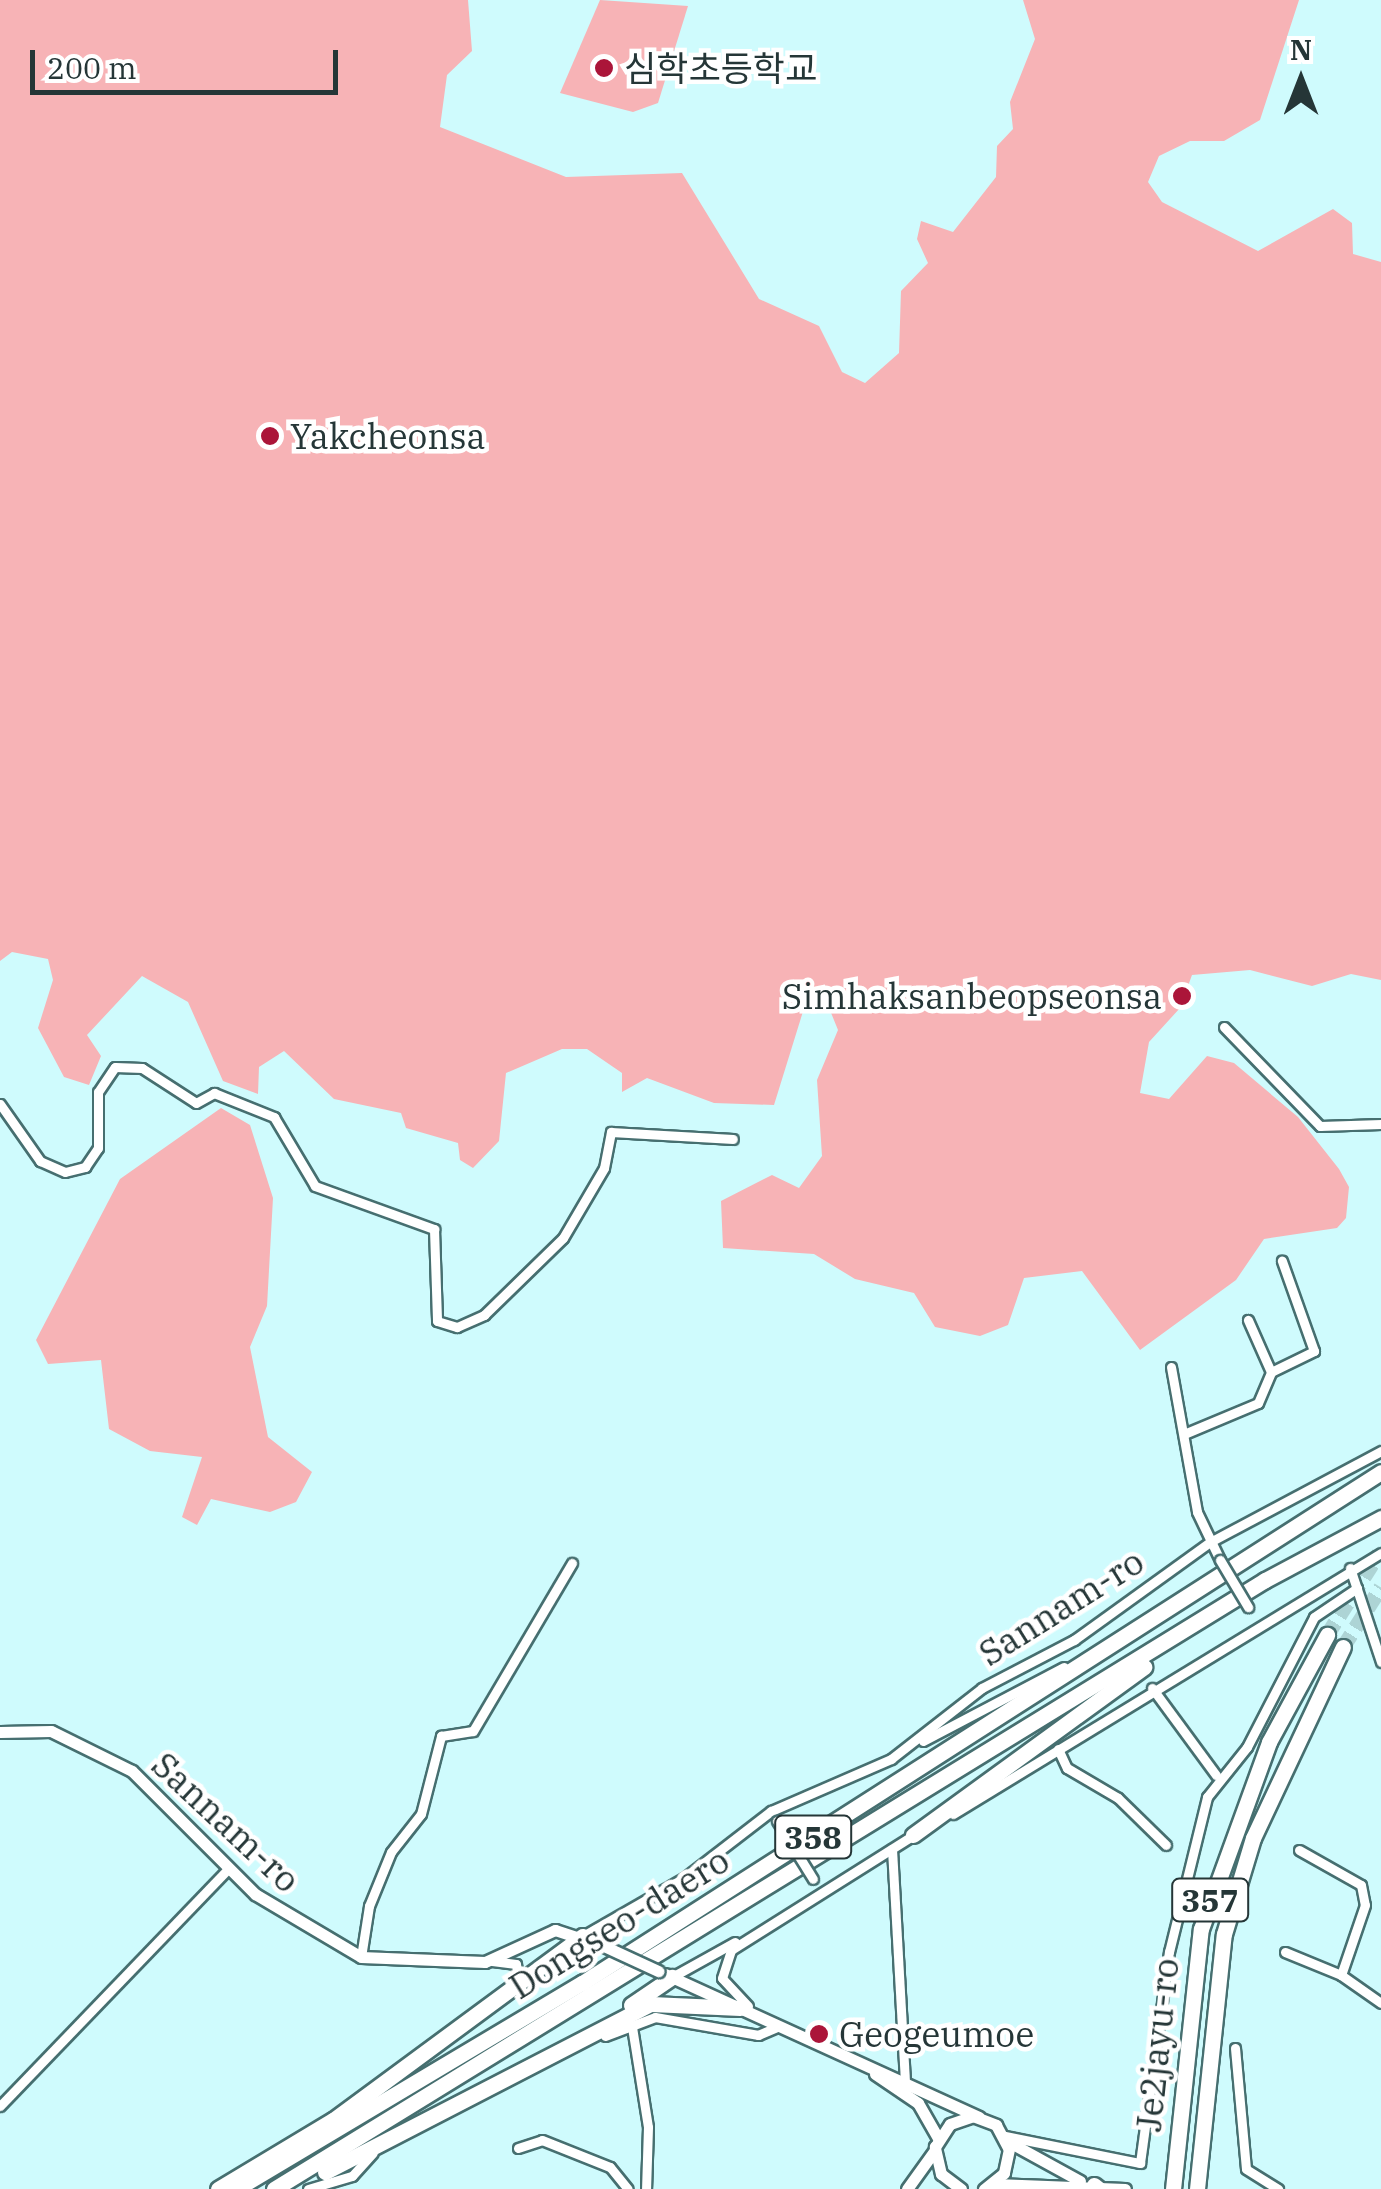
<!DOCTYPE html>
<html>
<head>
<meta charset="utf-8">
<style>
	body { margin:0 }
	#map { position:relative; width:1381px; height:2189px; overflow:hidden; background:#cffbfd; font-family:"IBM Plex Serif","Noto Sans KR",serif }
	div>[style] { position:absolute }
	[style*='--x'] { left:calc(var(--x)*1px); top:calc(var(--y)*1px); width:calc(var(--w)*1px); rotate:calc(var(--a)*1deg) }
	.green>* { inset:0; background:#f7b3b6 }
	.highway-tunnel>* { height:15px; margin-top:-7.5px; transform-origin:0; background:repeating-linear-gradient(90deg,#add4d5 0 15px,transparent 0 23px) }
	.roads { filter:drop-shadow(2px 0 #466f70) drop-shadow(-2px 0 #466f70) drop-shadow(0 2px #466f70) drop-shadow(0 -2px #466f70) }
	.street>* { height:9px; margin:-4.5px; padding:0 4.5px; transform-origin:4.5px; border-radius:4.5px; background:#fff }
	.secondary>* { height:11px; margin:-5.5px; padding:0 5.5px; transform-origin:5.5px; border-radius:5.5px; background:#fff }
	.highway>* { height:15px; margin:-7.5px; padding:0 7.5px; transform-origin:7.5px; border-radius:7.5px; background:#fff }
	.bridges { filter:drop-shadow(2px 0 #466f70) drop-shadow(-2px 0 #466f70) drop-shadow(0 2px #466f70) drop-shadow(0 -2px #466f70) }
	.street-bridge>* { height:9px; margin:-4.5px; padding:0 4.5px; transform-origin:4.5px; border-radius:4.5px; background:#fff }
	.secondary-bridge>* { height:11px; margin:-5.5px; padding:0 5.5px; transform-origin:5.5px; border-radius:5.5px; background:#fff }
	.dots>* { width:28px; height:28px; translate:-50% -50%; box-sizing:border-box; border:5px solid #fff; border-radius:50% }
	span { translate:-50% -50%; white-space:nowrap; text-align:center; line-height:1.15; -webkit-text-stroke:9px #fff; paint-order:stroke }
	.shield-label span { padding:2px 8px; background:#fff; border:2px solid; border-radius:8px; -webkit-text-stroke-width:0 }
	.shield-label { font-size:32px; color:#253637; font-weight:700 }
	.poi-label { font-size:35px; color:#253637 }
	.left { translate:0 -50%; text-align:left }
	.right { translate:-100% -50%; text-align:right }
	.street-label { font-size:35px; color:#253637 }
	.north { position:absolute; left:1251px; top:30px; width:100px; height:100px; -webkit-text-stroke:8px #fff; paint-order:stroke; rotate:0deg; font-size:28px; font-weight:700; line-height:40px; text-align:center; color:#253637 }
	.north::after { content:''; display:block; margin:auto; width:35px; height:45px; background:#253637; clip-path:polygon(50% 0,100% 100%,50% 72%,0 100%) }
	.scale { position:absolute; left:30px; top:50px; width:308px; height:45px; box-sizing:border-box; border:5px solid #253637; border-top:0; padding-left:12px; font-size:30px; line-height:35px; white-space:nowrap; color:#253637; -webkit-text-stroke:8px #fff; paint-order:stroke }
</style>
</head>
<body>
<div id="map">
	<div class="green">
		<div style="clip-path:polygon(0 0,468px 0,472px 51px,447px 75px,440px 127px,566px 177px,682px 173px,759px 299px,819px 326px,842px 372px,865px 383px,899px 353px,901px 291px,928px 263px,917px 239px,921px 221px,953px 232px,996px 177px,997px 146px,1013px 129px,1010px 102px,1035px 39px,1023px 0,1299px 0,1260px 120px,1224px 141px,1190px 141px,1159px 156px,1148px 182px,1162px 202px,1258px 251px,1333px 209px,1352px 223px,1353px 254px,1381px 262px,1381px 980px,1351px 974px,1312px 986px,1250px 970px,1192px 975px,1180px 1008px,1149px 1042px,1140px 1093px,1169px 1099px,1207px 1056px,1234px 1063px,1298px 1117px,1339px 1169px,1349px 1187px,1346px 1218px,1337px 1228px,1264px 1239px,1236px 1280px,1140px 1350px,1082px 1271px,1024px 1278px,1008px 1325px,980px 1336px,935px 1327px,914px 1293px,855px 1279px,814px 1254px,723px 1248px,721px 1201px,772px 1175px,799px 1188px,822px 1156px,817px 1080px,838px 1030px,823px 993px,805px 1005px,774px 1105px,714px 1103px,647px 1078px,622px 1092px,622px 1073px,587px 1049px,562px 1049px,506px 1073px,499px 1141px,473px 1168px,460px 1160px,458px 1143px,406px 1128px,401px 1113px,334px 1099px,284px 1051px,259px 1067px,258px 1094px,223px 1081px,188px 1002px,142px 976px,87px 1035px,101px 1056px,89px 1085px,64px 1077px,38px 1028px,53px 980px,48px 959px,12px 952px,0 961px)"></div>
		<div style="clip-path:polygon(600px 0,688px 6px,658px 103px,633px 112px,560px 93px)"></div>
		<div style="clip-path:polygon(221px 1108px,250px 1125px,273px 1198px,267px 1306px,250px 1347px,268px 1437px,312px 1472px,296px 1502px,270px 1512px,211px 1499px,197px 1525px,182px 1517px,202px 1457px,150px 1451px,109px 1429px,101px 1360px,48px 1364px,36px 1340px,120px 1179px)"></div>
	</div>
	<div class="highway-tunnel">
		<div style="--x:1327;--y:1635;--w:97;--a:-57.6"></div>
		<div style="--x:1343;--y:1647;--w:71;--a:-57.7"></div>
	</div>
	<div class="roads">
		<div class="street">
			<div style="--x:1224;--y:1027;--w:138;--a:45.9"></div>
			<div style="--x:1320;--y:1126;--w:61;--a:-1.9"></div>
			<div style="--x:0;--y:1104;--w:70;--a:54.9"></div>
			<div style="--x:40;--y:1161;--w:27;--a:24"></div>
			<div style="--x:65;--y:1172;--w:21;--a:-14"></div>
			<div style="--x:85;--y:1167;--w:23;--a:-56"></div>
			<div style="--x:98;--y:1148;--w:56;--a:-90"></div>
			<div style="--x:98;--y:1092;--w:30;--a:-56"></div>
			<div style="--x:115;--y:1067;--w:27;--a:2"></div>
			<div style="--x:142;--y:1068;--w:64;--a:32.9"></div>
			<div style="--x:196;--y:1103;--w:21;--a:-29"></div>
			<div style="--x:214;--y:1093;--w:65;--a:21.8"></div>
			<div style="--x:274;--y:1117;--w:80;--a:59.3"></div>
			<div style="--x:315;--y:1186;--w:127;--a:19.9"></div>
			<div style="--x:434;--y:1229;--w:92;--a:88.1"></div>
			<div style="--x:437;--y:1321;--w:21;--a:17"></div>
			<div style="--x:457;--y:1327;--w:30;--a:-24"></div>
			<div style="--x:484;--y:1315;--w:110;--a:-44.3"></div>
			<div style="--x:563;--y:1238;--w:81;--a:-59.6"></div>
			<div style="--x:604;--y:1168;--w:37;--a:-79"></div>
			<div style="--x:611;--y:1132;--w:122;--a:3.3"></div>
			<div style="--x:1171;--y:1367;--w:147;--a:79.8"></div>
			<div style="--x:1197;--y:1512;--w:53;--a:64.4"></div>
			<div style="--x:1271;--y:1372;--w:48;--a:-26"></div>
			<div style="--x:1314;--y:1351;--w:96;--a:-109.6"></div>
			<div style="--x:1184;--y:1434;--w:80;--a:-22.7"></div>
			<div style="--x:1258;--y:1403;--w:34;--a:-67"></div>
			<div style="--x:1271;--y:1372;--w:57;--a:-113.9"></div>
			<div style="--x:1350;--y:1568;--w:99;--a:71.7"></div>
			<div style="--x:1152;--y:1688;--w:108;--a:53.7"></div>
			<div style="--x:923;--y:1741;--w:159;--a:-27.7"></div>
			<div style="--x:1058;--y:1749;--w:21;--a:65"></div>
			<div style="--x:1067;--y:1768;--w:59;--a:30.5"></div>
			<div style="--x:1118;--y:1798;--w:67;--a:44.4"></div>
			<div style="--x:953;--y:1814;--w:501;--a:-31.38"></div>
			<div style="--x:892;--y:1849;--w:230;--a:86.8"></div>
			<div style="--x:1299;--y:1850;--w:71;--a:29.4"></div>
			<div style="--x:1361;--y:1885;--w:20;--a:79"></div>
			<div style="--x:1365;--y:1905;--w:74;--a:108.9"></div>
			<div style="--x:1341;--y:1975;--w:49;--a:35"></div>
			<div style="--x:583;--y:1936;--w:116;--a:-29.9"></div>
			<div style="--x:684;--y:1878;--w:110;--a:-37.6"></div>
			<div style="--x:771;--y:1811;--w:131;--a:-23.4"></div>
			<div style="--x:891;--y:1759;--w:115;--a:-38"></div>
			<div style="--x:982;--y:1688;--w:104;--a:-27.6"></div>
			<div style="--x:1074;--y:1640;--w:168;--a:-35.8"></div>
			<div style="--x:1210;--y:1542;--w:194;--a:-28"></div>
			<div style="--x:1285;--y:1952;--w:61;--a:22.3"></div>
			<div style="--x:361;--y:1957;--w:52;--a:-81.1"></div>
			<div style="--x:369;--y:1906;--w:58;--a:-67.8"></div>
			<div style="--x:391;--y:1852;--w:48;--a:-51.7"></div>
			<div style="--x:421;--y:1814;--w:81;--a:-75.6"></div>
			<div style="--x:441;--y:1736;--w:32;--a:-9"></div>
			<div style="--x:473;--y:1731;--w:195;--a:-59.5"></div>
			<div style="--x:492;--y:1961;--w:24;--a:7"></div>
			<div style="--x:516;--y:1964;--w:19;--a:81"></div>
			<div style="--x:672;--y:1977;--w:72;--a:-29.1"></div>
			<div style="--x:748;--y:2006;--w:38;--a:-133"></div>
			<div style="--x:722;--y:1978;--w:29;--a:-72"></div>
			<div style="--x:731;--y:1950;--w:220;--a:-32.2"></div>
			<div style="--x:632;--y:2027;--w:101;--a:80.9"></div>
			<div style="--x:648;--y:2127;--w:62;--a:91.8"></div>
			<div style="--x:605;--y:2036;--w:53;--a:-20.8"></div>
			<div style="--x:655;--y:2017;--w:105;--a:9.9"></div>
			<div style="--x:758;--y:2035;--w:23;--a:-23"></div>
			<div style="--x:1235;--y:2048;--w:121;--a:84.8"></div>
			<div style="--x:1246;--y:2169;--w:38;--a:32"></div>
			<div style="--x:0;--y:2106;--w:330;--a:-46.1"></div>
			<div style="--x:1005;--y:2136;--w:138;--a:11.3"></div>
			<div style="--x:1140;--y:2163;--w:213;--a:-82.2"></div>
			<div style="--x:1169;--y:1952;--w:160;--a:-76.2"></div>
			<div style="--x:1207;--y:1797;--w:64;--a:-51.3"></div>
			<div style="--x:1247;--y:1747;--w:146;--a:-62.7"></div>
			<div style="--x:1314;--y:1617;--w:52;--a:-34"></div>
			<div style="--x:518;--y:2148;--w:25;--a:-18"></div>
			<div style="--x:542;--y:2140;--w:73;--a:21.7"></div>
			<div style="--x:610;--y:2167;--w:28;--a:51"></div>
			<div style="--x:308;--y:2189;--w:46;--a:-16.5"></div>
			<div style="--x:352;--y:2176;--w:31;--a:-48"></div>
		</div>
		<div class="secondary">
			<div style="--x:0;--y:1732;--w:51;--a:-1.1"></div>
			<div style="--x:51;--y:1731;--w:90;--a:26.3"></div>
			<div style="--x:132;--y:1771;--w:174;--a:45"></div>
			<div style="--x:255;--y:1894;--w:123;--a:30.7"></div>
			<div style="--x:361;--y:1957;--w:124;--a:2.3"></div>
			<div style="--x:485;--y:1962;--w:77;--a:-24.6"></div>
			<div style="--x:555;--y:1930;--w:52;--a:18.1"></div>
			<div style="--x:665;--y:1974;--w:345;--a:24.5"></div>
			<div style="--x:875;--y:2074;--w:52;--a:34"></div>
			<div style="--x:918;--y:2103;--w:40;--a:60.3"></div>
			<div style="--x:1009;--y:2142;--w:81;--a:28.8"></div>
			<div style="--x:995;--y:2184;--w:130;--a:2.2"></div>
			<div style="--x:907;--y:2189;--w:48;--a:-54.3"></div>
			<div style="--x:961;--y:2189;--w:25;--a:-143"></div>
			<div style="--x:941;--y:2174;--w:28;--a:-103"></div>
			<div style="--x:935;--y:2147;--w:27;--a:-57"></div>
			<div style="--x:950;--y:2124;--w:24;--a:-19"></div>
			<div style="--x:973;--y:2116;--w:25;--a:21"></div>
			<div style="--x:996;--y:2125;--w:27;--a:62"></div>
			<div style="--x:1009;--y:2149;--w:25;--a:102"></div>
			<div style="--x:1004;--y:2173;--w:26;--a:141"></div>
		</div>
		<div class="highway">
			<div style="--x:913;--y:1835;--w:286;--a:-36"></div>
			<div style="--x:631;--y:2005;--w:50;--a:-34.3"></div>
			<div style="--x:325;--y:2172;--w:367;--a:-27.3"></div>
			<div style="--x:651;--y:2004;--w:89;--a:2.6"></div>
			<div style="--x:1094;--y:2185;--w:6;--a:39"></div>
			<div style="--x:218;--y:2189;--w:134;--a:-31"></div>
			<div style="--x:333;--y:2120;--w:310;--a:-36.4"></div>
			<div style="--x:236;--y:2189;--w:403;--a:-30.8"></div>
			<div style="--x:582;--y:1983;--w:948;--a:-32.6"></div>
			<div style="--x:274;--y:2189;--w:1163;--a:-31.57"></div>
			<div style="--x:1265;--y:1580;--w:132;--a:-28.1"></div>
			<div style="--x:1173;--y:2189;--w:262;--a:-83.9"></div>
			<div style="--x:1201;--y:1929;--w:199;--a:-70"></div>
			<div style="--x:1269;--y:1742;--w:122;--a:-61.5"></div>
			<div style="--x:1197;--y:2189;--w:256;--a:-84"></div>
			<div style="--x:1224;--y:1934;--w:100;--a:-73.2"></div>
			<div style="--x:1253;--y:1838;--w:211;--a:-64.8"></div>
		</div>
	</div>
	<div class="bridges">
		<div class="street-bridge">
			<div style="--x:1220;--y:1560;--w:55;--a:59.2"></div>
			<div style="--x:777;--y:1821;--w:68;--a:58.2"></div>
		</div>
		<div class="secondary-bridge">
			<div style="--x:604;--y:1946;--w:60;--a:24.8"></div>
		</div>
	</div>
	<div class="dots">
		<div style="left:604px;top:68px;background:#ab1539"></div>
		<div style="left:270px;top:436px;background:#ab1539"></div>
		<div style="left:1182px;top:996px;background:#ab1539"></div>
		<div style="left:819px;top:2034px;background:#ab1539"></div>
	</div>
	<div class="shield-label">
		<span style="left:813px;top:1837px">358</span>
		<span style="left:1210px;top:1900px">357</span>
	</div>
	<div class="poi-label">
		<span class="left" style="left:624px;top:68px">심학초등학교</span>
		<span class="left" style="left:290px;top:436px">Yakcheonsa</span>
		<span class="right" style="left:1162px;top:996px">Simhaksanbeopseonsa</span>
		<span class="left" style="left:839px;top:2034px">Geogeumoe</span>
	</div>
	<div class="street-label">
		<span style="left:1061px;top:1607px;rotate:-32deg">Sannam-ro</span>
		<span style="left:226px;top:1822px;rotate:43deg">Sannam-ro</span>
		<span style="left:619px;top:1923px;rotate:-32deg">Dongseo-daero</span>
		<span style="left:1157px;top:2045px;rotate:-84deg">Je2jayu-ro</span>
	</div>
	<div class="north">N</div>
	<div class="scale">200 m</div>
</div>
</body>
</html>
